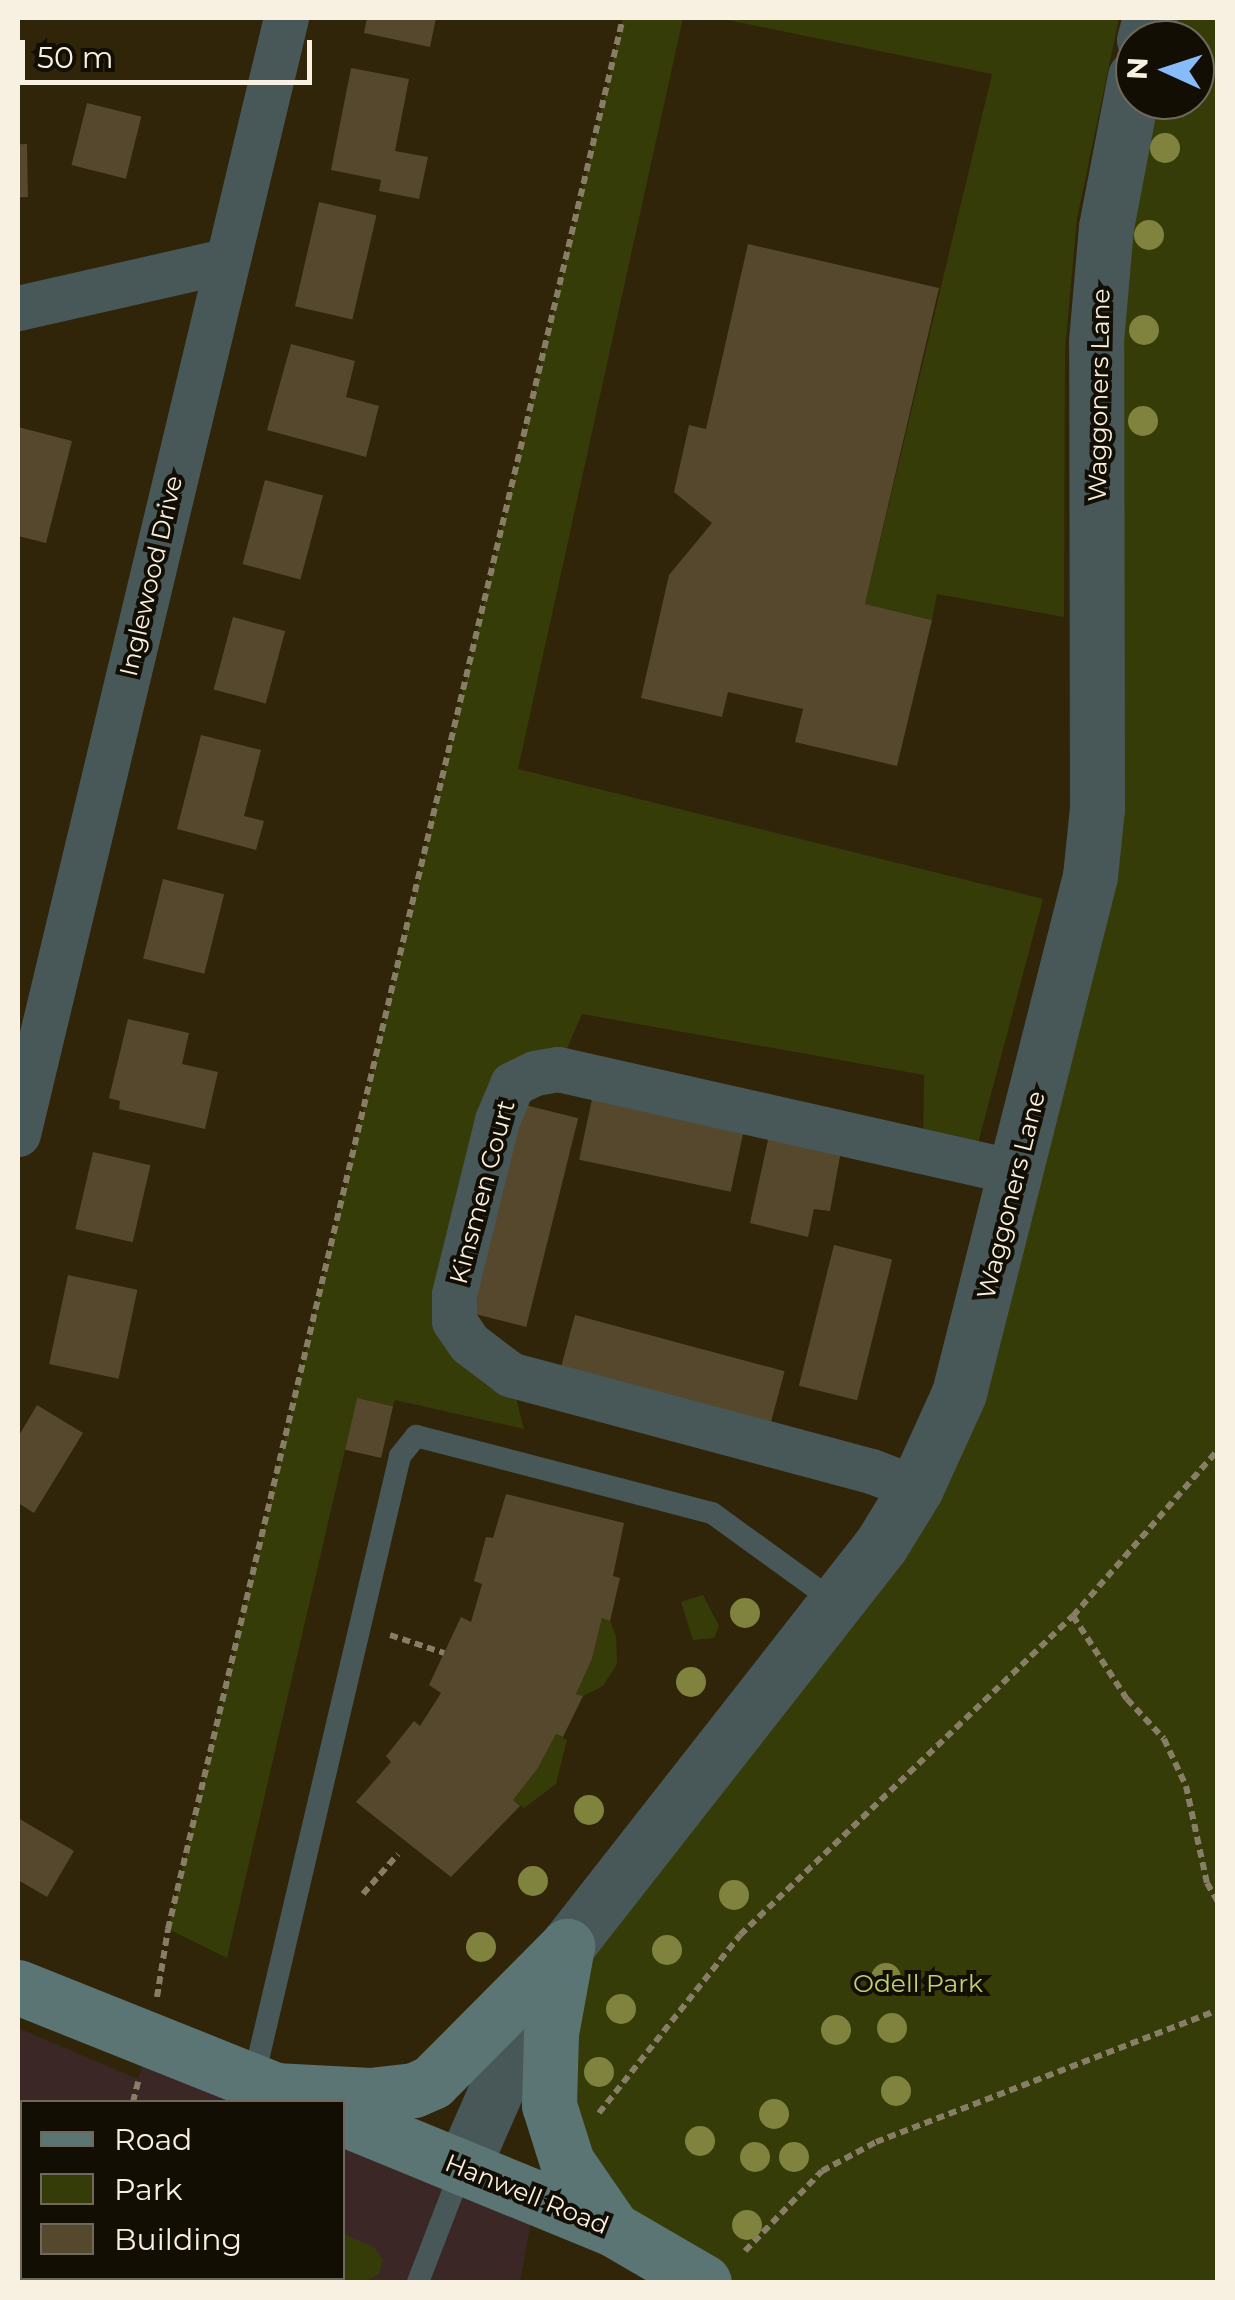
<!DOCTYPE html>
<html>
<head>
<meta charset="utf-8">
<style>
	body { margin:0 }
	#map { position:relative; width:1235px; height:2300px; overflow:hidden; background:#302409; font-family:Montserrat,sans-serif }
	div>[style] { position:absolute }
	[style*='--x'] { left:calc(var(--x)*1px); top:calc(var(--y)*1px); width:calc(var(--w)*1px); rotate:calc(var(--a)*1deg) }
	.commercial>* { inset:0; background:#3b2725 }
	.green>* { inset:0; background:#363c07 }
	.building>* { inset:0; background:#55482d; transform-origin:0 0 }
	.path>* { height:6px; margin-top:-3px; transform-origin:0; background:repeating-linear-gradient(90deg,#887e67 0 8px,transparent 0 13px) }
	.service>* { height:22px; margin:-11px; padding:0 11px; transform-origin:11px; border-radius:11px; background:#485858 }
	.minor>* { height:45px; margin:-22.5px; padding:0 22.5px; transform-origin:22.5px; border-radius:22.5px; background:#485858 }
	.tertiary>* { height:55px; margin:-27.5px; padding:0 27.5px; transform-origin:27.5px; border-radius:27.5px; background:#485858 }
	.secondary>* { height:55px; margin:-27.5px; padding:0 27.5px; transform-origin:27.5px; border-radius:27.5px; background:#5b7574 }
	.trees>* { width:30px; height:30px; margin:-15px; border-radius:50%; background:#7f833e }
	span { translate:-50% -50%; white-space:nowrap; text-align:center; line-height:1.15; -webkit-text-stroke:8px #130e04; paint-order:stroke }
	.street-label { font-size:25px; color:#f8f0e0 }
	.park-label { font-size:25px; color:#c0d06a }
	.frame { position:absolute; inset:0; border:20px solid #f8f0e0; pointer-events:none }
	.legend { position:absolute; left:20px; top:2100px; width:325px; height:180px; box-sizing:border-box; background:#130e04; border:2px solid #6f685c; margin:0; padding:12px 18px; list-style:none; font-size:30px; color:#f8f0e0 }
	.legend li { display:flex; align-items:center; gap:20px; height:50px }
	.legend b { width:50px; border:2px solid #6f685c }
	.north { position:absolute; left:1115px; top:20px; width:100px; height:100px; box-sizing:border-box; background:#130e04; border:2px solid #6f685c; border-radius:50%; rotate:273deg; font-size:28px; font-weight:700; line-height:40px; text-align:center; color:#f8f0e0 }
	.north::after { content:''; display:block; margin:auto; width:35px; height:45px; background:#87bbfb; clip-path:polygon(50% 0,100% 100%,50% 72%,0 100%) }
	.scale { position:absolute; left:20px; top:40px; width:292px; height:45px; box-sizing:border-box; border:5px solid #f8f0e0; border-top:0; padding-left:12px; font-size:30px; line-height:35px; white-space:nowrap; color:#f8f0e0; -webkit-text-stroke:8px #130e04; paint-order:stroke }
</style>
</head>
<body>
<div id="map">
	<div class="commercial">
		<div style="clip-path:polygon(18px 2028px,138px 2079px,150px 2042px,305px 2102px,22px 2102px,22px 2278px,342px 2278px,343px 2118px,535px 2200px,520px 2282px,18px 2282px)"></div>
	</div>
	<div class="green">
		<div style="clip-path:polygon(623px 18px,683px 18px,518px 769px,1043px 899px,973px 1162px,923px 1151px,924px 1075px,582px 1014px,558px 1069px,535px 1073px,454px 1294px,510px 1374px,524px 1429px,395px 1400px,393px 1406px,357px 1398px,227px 1958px,168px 1929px)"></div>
		<div style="clip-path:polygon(718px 18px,1119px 18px,1077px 219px,1065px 351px,1064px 617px,937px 594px,932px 620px,865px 604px,992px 74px)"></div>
		<div style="clip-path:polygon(1150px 18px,1217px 18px,1217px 2282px,704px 2282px,660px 2253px,549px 2105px,567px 1946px,916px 1488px,1072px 948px,1135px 100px,1195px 100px,1195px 40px,1144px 40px)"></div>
		<div style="clip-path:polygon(703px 1595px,719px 1626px,714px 1638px,693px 1640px,681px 1602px)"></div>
		<div style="clip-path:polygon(602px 1618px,610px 1621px,616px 1636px,617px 1664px,603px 1686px,583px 1696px,576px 1694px,592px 1659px)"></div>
		<div style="clip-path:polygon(556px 1734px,567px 1740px,556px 1784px,524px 1808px,513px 1800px,538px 1768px)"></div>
		<div style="clip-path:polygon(343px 2234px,374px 2247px,383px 2260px,379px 2274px,365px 2282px,333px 2279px,342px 2278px)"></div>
	</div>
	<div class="building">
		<div style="clip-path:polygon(367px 18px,436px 18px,430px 47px,364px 33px)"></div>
		<div style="clip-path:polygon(351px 68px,409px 79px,395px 151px,428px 157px,419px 199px,379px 191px,381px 180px,331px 170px)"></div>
		<div style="left:87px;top:103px;width:56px;height:64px;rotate:14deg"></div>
		<div style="left:27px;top:144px;width:53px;height:9px;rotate:89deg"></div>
		<div style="left:319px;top:202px;width:59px;height:107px;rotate:13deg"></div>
		<div style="clip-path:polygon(748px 244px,939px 288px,865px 604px,932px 620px,897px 766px,795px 742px,803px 709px,728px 692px,722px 717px,641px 698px,669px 575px,712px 523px,674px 492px,689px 425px,706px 429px)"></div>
		<div style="clip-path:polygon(291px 344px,355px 361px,346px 397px,379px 406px,366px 457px,267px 430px)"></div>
		<div style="clip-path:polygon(18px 427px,72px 441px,46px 543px,18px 536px)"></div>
		<div style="left:265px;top:480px;width:60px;height:87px;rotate:15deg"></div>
		<div style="left:233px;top:617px;width:54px;height:75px;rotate:15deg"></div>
		<div style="clip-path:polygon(201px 735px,261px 750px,244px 816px,264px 821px,256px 850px,177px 829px)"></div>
		<div style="left:163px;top:879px;width:63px;height:82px;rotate:14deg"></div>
		<div style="clip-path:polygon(128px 1019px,189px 1033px,182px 1064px,218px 1072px,205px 1129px,119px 1109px,120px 1101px,109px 1098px)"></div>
		<div style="left:592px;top:1099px;width:155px;height:62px;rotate:12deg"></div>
		<div style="left:521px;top:1104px;width:59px;height:215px;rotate:14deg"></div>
		<div style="clip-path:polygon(769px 1135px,841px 1151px,830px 1211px,814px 1209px,808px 1237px,750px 1223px)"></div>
		<div style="left:93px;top:1152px;width:59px;height:79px;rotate:13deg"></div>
		<div style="left:834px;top:1245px;width:60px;height:145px;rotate:14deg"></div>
		<div style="left:68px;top:1275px;width:71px;height:91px;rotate:12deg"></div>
		<div style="left:575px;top:1315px;width:217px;height:55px;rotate:15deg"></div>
		<div style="left:357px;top:1398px;width:37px;height:53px;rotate:13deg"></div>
		<div style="clip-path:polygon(37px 1405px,83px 1433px,34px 1513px,18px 1503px,18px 1437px)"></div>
		<div style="clip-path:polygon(506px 1494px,624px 1523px,613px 1576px,620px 1578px,610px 1621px,602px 1618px,592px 1659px,576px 1694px,583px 1696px,563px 1737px,556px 1734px,538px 1768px,513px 1800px,520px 1806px,451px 1877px,356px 1802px,391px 1762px,386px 1756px,414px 1721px,420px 1726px,441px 1693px,429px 1685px,461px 1617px,471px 1622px,482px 1584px,474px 1581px,486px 1537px,493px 1538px)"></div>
		<div style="clip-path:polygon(18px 1818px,74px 1851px,47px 1897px,18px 1880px)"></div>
		<div style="left:218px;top:2278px;width:116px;height:4px"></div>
	</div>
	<div class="path">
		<div style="--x:1073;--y:1616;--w:99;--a:57"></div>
		<div style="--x:1127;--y:1699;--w:54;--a:47.2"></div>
		<div style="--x:1164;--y:1739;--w:52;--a:64.9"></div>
		<div style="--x:1186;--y:1786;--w:99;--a:77.8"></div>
		<div style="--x:1207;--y:1883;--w:22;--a:60"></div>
		<div style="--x:390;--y:1635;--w:57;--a:18.4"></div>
		<div style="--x:363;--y:1894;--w:53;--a:-48.8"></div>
		<div style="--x:157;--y:1997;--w:69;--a:-80.8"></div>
		<div style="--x:168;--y:1929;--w:1964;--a:-76.61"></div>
		<div style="--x:133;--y:2102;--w:21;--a:-76"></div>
		<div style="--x:599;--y:2113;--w:227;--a:-51.6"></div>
		<div style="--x:740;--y:1935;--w:461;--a:-43.8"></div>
		<div style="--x:1073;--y:1616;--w:220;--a:-48.9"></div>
		<div style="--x:745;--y:2251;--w:111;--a:-46.1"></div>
		<div style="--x:822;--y:2171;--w:61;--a:-28.2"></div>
		<div style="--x:876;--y:2142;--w:367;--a:-21.1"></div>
		<div style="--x:86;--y:2282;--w:4;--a:-76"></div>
	</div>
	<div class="service">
		<div style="--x:253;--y:2081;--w:642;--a:-76.76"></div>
		<div style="--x:400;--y:1456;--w:26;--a:-51"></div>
		<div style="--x:416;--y:1436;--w:306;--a:14.6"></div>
		<div style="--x:712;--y:1513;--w:152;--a:35.9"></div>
		<div style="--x:418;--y:2282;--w:122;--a:-68.9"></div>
	</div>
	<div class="minor">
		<div style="--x:18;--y:308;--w:212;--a:-12.8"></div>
		<div style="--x:18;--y:1134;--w:1148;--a:-76.5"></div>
		<div style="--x:916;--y:1488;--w:48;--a:-159.3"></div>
		<div style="--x:871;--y:1471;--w:374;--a:-165"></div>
		<div style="--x:510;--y:1374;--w:51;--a:-142.9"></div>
		<div style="--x:469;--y:1343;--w:27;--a:-124"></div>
		<div style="--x:454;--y:1321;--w:27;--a:-90"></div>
		<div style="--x:454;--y:1294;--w:179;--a:-76.1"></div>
		<div style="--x:497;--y:1120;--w:39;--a:-67"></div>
		<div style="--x:512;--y:1084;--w:25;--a:-26"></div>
		<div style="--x:535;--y:1073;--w:23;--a:-10"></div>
		<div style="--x:558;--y:1069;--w:472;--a:12.7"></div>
	</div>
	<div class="tertiary">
		<div style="--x:1144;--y:40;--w:23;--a:-75"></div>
		<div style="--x:462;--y:2168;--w:150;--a:-66.3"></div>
		<div style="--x:522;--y:2031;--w:96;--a:-62.1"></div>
		<div style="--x:567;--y:1946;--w:509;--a:-51.94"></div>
		<div style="--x:881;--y:1545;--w:67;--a:-58.4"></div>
		<div style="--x:916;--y:1488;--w:104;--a:-65.6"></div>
		<div style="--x:959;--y:1393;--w:533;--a:-75.78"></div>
		<div style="--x:1090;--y:876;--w:68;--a:-84.1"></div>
		<div style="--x:1097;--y:808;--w:467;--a:-90.1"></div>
		<div style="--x:1096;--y:341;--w:114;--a:-85"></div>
		<div style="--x:1106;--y:227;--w:153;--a:-79.1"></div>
	</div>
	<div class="secondary">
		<div style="--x:567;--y:1946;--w:88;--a:100.4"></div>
		<div style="--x:551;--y:2033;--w:72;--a:91.6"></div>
		<div style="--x:549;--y:2105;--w:60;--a:72.5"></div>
		<div style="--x:567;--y:2162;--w:81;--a:55.5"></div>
		<div style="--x:18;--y:1987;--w:309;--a:21.8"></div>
		<div style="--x:274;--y:2090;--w:96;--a:3"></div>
		<div style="--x:370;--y:2095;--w:44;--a:-6.5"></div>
		<div style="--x:414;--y:2090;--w:20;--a:-24"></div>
		<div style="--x:432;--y:2082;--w:192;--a:-45.2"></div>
		<div style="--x:342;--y:2118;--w:293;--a:22.3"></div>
		<div style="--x:613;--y:2229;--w:105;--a:30.2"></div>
	</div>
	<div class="trees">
		<div style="left:1165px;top:148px"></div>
		<div style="left:1149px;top:235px"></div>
		<div style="left:1144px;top:330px"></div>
		<div style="left:1143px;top:421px"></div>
		<div style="left:745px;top:1613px"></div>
		<div style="left:691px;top:1682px"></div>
		<div style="left:589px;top:1810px"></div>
		<div style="left:533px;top:1881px"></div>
		<div style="left:734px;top:1895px"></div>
		<div style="left:481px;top:1947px"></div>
		<div style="left:667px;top:1950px"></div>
		<div style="left:886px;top:1978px"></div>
		<div style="left:621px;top:2009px"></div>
		<div style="left:892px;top:2028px"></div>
		<div style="left:836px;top:2030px"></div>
		<div style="left:599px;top:2072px"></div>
		<div style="left:896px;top:2091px"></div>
		<div style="left:774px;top:2114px"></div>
		<div style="left:700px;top:2141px"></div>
		<div style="left:755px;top:2157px"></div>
		<div style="left:794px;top:2157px"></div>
		<div style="left:747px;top:2225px"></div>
	</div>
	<div class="street-label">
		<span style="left:1099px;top:395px;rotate:-89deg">Waggoners Lane</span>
		<span style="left:151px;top:576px;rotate:-77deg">Inglewood Drive</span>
		<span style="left:482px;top:1192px;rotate:-75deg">Kinsmen Court</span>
		<span style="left:1011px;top:1195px;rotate:-76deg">Waggoners Lane</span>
		<span style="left:527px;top:2194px;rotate:22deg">Hanwell Road</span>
	</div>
	<div class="park-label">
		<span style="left:918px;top:1983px">Odell Park</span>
	</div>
	<div class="frame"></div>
	<ul class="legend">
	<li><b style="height:12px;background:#5b7574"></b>Road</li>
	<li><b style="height:28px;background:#363c07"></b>Park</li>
	<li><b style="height:28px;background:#55482d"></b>Building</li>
	</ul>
	<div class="north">N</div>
	<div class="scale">50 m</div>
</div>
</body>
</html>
